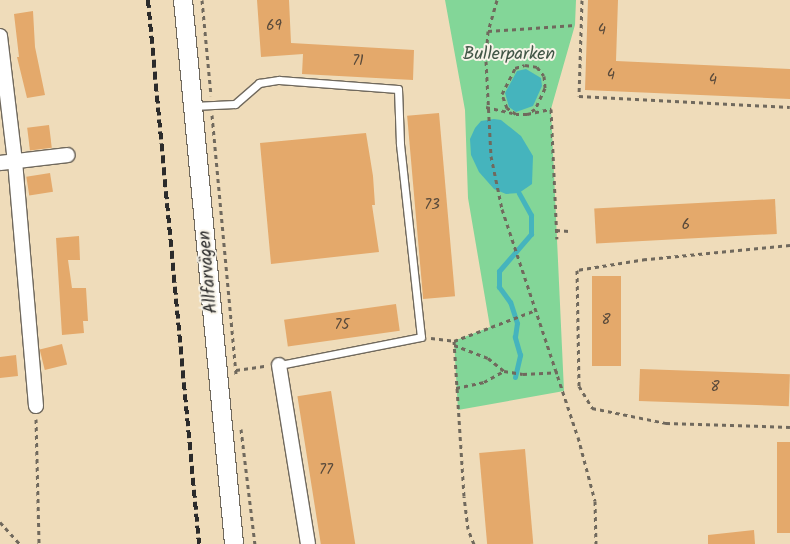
<!DOCTYPE html>
<html>
<head>
<meta charset="utf-8">
<style>
	body { margin:0 }
	#map { position:relative; width:790px; height:544px; overflow:hidden; background:#efdcba; font-family:Kalam,sans-serif }
	div>[style] { position:absolute }
	[style*='--x'] { left:calc(var(--x)*1px); top:calc(var(--y)*1px); width:calc(var(--w)*1px); rotate:calc(var(--a)*1deg) }
	.green>* { inset:0; background:#83d698 }
	.water>* { inset:0; background:#45b4bd }
	.stream>* { height:5px; margin:-2.5px; padding:0 2.5px; transform-origin:2.5px; border-radius:2.5px; background:#45b4bd }
	.building>* { inset:0; background:#e4a96b; transform-origin:0 0 }
	.path>* { height:3px; margin-top:-1.5px; transform-origin:0; background:repeating-linear-gradient(90deg,#70695d 0 4px,transparent 0 8px) }
	.roads { filter:drop-shadow(1px 0 #70695d) drop-shadow(-1px 0 #70695d) drop-shadow(0 1px #70695d) drop-shadow(0 -1px #70695d) }
	.service>* { height:7px; margin:-3.5px; padding:0 3.5px; transform-origin:3.5px; border-radius:3.5px; background:#fff }
	.minor>* { height:14px; margin:-7px; padding:0 7px; transform-origin:7px; border-radius:7px; background:#fff }
	.tertiary>* { height:18px; margin:-9px; padding:0 9px; transform-origin:9px; border-radius:9px; background:#fff }
	.rail>* { height:4px; margin-top:-2px; transform-origin:0; background:repeating-linear-gradient(90deg,#2b2b2b 0 8px,transparent 0 12px) }
	span { translate:-50% -50%; white-space:nowrap; text-align:center; line-height:1.15; -webkit-text-stroke:4px #f7f3e8; paint-order:stroke }
	.number-label { font-size:15px; color:#594a3b }
	.number-label span { -webkit-text-stroke-width:0 }
	.park-label { font-size:18px; color:#415646 }
	.street-label { font-size:18px; color:#2b2b2b }
</style>
</head>
<body>
<div id="map">
	<div class="green">
		<div style="clip-path:polygon(445px 0,576px 0,575px 25px,551px 109px,564px 391px,458px 410px,454px 341px,490px 327px,468px 198px,465px 110px)"></div>
	</div>
	<div class="water">
		<div style="clip-path:polygon(526px 69px,541px 78px,542px 86px,533px 106px,516px 112px,509px 107px,505px 93px,517px 71px)"></div>
		<div style="clip-path:polygon(494px 119px,501px 120px,521px 136px,533px 156px,532px 184px,519px 193px,506px 194px,494px 189px,479px 172px,471px 155px,470px 139px,475px 128px,481px 121px)"></div>
	</div>
	<div class="stream">
		<div style="--x:515;--y:377;--w:23;--a:-77"></div>
		<div style="--x:520;--y:355;--w:19;--a:-106"></div>
		<div style="--x:515;--y:337;--w:14;--a:-82"></div>
		<div style="--x:517;--y:323;--w:22;--a:-108"></div>
		<div style="--x:510;--y:302;--w:19;--a:-126"></div>
		<div style="--x:499;--y:287;--w:16;--a:-90"></div>
		<div style="--x:499;--y:271;--w:49;--a:-49.1"></div>
		<div style="--x:531;--y:234;--w:19;--a:-90"></div>
		<div style="--x:531;--y:215;--w:25;--a:-119"></div>
	</div>
	<div class="building">
		<div style="clip-path:polygon(257px 0,289px 0,291px 43px,414px 50px,413px 80px,302px 74px,303px 54px,261px 57px)"></div>
		<div style="clip-path:polygon(588px 0,618px 0,616px 61px,790px 69px,790px 99px,585px 90px)"></div>
		<div style="clip-path:polygon(33px 11px,35px 47px,45px 95px,27px 98px,17px 57px,19px 57px,14px 14px)"></div>
		<div style="left:439px;top:113px;width:184px;height:32px;rotate:85deg"></div>
		<div style="left:49px;top:125px;width:23px;height:22px;rotate:83deg"></div>
		<div style="clip-path:polygon(366px 133px,373px 176px,375px 205px,372px 205px,379px 252px,271px 264px,260px 143px)"></div>
		<div style="left:50px;top:173px;width:19px;height:24px;rotate:81deg"></div>
		<div style="left:775px;top:199px;width:35px;height:181px;rotate:87deg"></div>
		<div style="clip-path:polygon(79px 236px,80px 260px,68px 260px,72px 288px,86px 288px,88px 321px,83px 321px,84px 333px,62px 335px,56px 238px)"></div>
		<div style="left:592px;top:276px;width:29px;height:90px"></div>
		<div style="left:396px;top:304px;width:27px;height:113px;rotate:82deg"></div>
		<div style="left:62px;top:344px;width:21px;height:23px;rotate:76deg"></div>
		<div style="clip-path:polygon(16px 355px,18px 376px,0 378px,0 357px)"></div>
		<div style="left:640px;top:369px;width:150px;height:32px;rotate:2deg"></div>
		<div style="left:331px;top:391px;width:155px;height:34px;rotate:81deg"></div>
		<div style="left:777px;top:442px;width:13px;height:91px"></div>
		<div style="left:525px;top:449px;width:95px;height:46px;rotate:85deg"></div>
		<div style="clip-path:polygon(754px 530px,755px 544px,708px 544px,708px 535px)"></div>
	</div>
	<div class="path">
		<div style="--x:202;--y:0;--w:96;--a:84.6"></div>
		<div style="--x:497;--y:0;--w:32;--a:106"></div>
		<div style="--x:488;--y:31;--w:30;--a:94"></div>
		<div style="--x:486;--y:61;--w:95;--a:87"></div>
		<div style="--x:491;--y:156;--w:54;--a:78.3"></div>
		<div style="--x:502;--y:209;--w:240;--a:71.6"></div>
		<div style="--x:578;--y:437;--w:66;--a:75.1"></div>
		<div style="--x:595;--y:501;--w:43;--a:88.7"></div>
		<div style="--x:582;--y:0;--w:96;--a:91.8"></div>
		<div style="--x:579;--y:96;--w:211;--a:3"></div>
		<div style="--x:488;--y:31;--w:87;--a:-3.9"></div>
		<div style="--x:525;--y:65;--w:12;--a:9"></div>
		<div style="--x:537;--y:67;--w:11;--a:52"></div>
		<div style="--x:544;--y:76;--w:12;--a:85"></div>
		<div style="--x:545;--y:88;--w:23;--a:115"></div>
		<div style="--x:535;--y:109;--w:9;--a:148"></div>
		<div style="--x:527;--y:114;--w:11;--a:180"></div>
		<div style="--x:516;--y:114;--w:11;--a:-146"></div>
		<div style="--x:507;--y:108;--w:15;--a:-110"></div>
		<div style="--x:502;--y:94;--w:29;--a:-63"></div>
		<div style="--x:515;--y:68;--w:10;--a:-17"></div>
		<div style="--x:486;--y:107;--w:27;--a:13"></div>
		<div style="--x:527;--y:114;--w:25;--a:-12"></div>
		<div style="--x:551;--y:109;--w:130;--a:87.4"></div>
		<div style="--x:212;--y:115;--w:261;--a:84.7"></div>
		<div style="--x:556;--y:230;--w:13;--a:4"></div>
		<div style="--x:790;--y:245;--w:145;--a:174.4"></div>
		<div style="--x:646;--y:259;--w:70;--a:170.9"></div>
		<div style="--x:577;--y:270;--w:116;--a:89"></div>
		<div style="--x:579;--y:386;--w:26;--a:59"></div>
		<div style="--x:592;--y:408;--w:76;--a:11.5"></div>
		<div style="--x:666;--y:423;--w:124;--a:1.8"></div>
		<div style="--x:431;--y:338;--w:23;--a:7"></div>
		<div style="--x:454;--y:345;--w:36;--a:21"></div>
		<div style="--x:488;--y:358;--w:21;--a:39"></div>
		<div style="--x:236;--y:370;--w:30;--a:-8"></div>
		<div style="--x:456;--y:388;--w:29;--a:-12"></div>
		<div style="--x:484;--y:382;--w:23;--a:-29"></div>
		<div style="--x:504;--y:371;--w:19;--a:9"></div>
		<div style="--x:523;--y:374;--w:35;--a:-3"></div>
		<div style="--x:36;--y:419;--w:125;--a:88.6"></div>
		<div style="--x:241;--y:429;--w:116;--a:83.1"></div>
		<div style="--x:0;--y:522;--w:30;--a:48"></div>
		<div style="--x:474;--y:544;--w:16;--a:-112"></div>
		<div style="--x:468;--y:529;--w:33;--a:-97"></div>
		<div style="--x:464;--y:496;--w:155;--a:-93.7"></div>
		<div style="--x:454;--y:341;--w:88;--a:-20.7"></div>
	</div>
	<div class="roads">
		<div class="service">
			<div style="--x:193;--y:106;--w:42;--a:-2.7"></div>
			<div style="--x:235;--y:104;--w:32;--a:-41"></div>
			<div style="--x:259;--y:83;--w:20;--a:-9"></div>
			<div style="--x:279;--y:80;--w:119;--a:4.3"></div>
			<div style="--x:398;--y:89;--w:55;--a:87.9"></div>
			<div style="--x:400;--y:144;--w:194;--a:83.8"></div>
			<div style="--x:421;--y:337;--w:145;--a:168.8"></div>
		</div>
		<div class="minor">
			<div style="--x:0;--y:36;--w:126;--a:83.2"></div>
			<div style="--x:15;--y:161;--w:246;--a:85.1"></div>
			<div style="--x:0;--y:163;--w:68;--a:-6.7"></div>
			<div style="--x:279;--y:365;--w:181;--a:80.8"></div>
		</div>
		<div class="tertiary">
			<div style="--x:183;--y:0;--w:546;--a:84.64"></div>
		</div>
	</div>
	<div class="rail">
		<div style="--x:148;--y:0;--w:546;--a:84.64"></div>
	</div>
	<div class="number-label">
		<span style="left:274px;top:27px">69</span>
		<span style="left:602px;top:31px">4</span>
		<span style="left:358px;top:62px">71</span>
		<span style="left:611px;top:76px">4</span>
		<span style="left:713px;top:81px">4</span>
		<span style="left:432px;top:206px">73</span>
		<span style="left:686px;top:226px">6</span>
		<span style="left:606px;top:321px">8</span>
		<span style="left:342px;top:326px">75</span>
		<span style="left:715px;top:388px">8</span>
		<span style="left:326px;top:471px">77</span>
	</div>
	<div class="park-label">
		<span style="left:509px;top:55px">Bullerparken</span>
	</div>
	<div class="street-label">
		<span style="left:209px;top:272px;rotate:-95deg">Allfarvägen</span>
	</div>
</div>
</body>
</html>
